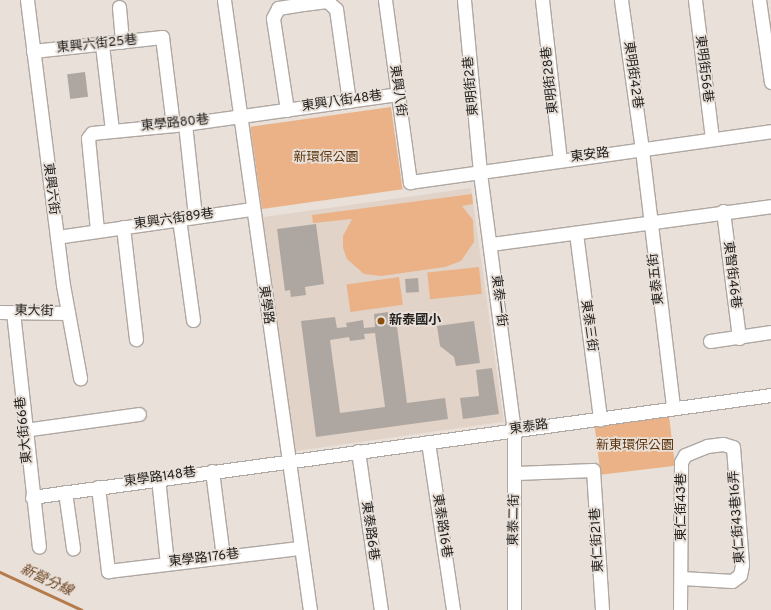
<!DOCTYPE html>
<html>
<head>
<meta charset="utf-8">
<style>
	body { margin:0 }
	#map { position:relative; width:771px; height:610px; overflow:hidden; background:#e8e0d9; font-family:Overpass,"Noto Sans TC",sans-serif }
	div>[style] { position:absolute }
	[style*='--x'] { left:calc(var(--x)*1px); top:calc(var(--y)*1px); width:calc(var(--w)*1px); rotate:calc(var(--a)*1deg) }
	.built>* { inset:0; background:#e2d3c8; transform-origin:0 0 }
	.green>* { inset:0; background:#eab286; transform-origin:0 0 }
	.stream>* { height:3px; margin:-1.5px; padding:0 1.5px; transform-origin:1.5px; border-radius:1.5px; background:#b57b4b }
	.building>* { inset:0; background:#aea7a1; transform-origin:0 0 }
	.roads { filter:drop-shadow(1px 0 #afa7a2) drop-shadow(-1px 0 #afa7a2) drop-shadow(0 1px #afa7a2) drop-shadow(0 -1px #afa7a2) }
	.minor>* { height:13px; margin:-6.5px; padding:0 6.5px; transform-origin:6.5px; border-radius:6.5px; background:#fff }
	.dots>* { width:11px; height:11px; translate:-50% -50%; box-sizing:border-box; border:2px solid #e8e0d9; border-radius:50% }
	span { translate:-50% -50%; white-space:nowrap; text-align:center; line-height:1.15; -webkit-text-stroke:3.5px #e8e0d9; paint-order:stroke }
	.street-label { font-size:13px; color:#252220 }
	.park-label { font-size:13px; color:#5d350f }
	.poi-label { font-size:13px; color:#252220; font-weight:700 }
	.left { translate:0 -50%; text-align:left }
	.water-label { font-size:14px; color:#6a411d; font-style:italic }
</style>
</head>
<body>
<div id="map">
	<div class="built">
		<div style="left:471px;top:188px;width:236px;height:216px;rotate:82deg"></div>
	</div>
	<div class="green">
		<div style="left:391px;top:107px;width:83px;height:142px;rotate:82deg"></div>
		<div style="clip-path:polygon(472px 194px,473px 204px,462px 206px,473px 220px,474px 242px,461px 261px,445px 267px,381px 276px,364px 274px,347px 259px,343px 248px,343px 236px,352px 219px,313px 223px,312px 215px)"></div>
		<div style="left:479px;top:267px;width:27px;height:52px;rotate:84deg"></div>
		<div style="left:399px;top:277px;width:28px;height:53px;rotate:82deg"></div>
		<div style="left:669px;top:416px;width:50px;height:75px;rotate:83deg"></div>
	</div>
	<div class="stream">
		<div style="--x:0;--y:572;--w:90;--a:24.9"></div>
	</div>
	<div class="building">
		<div style="left:85px;top:72px;width:25px;height:18px;rotate:83deg"></div>
		<div style="clip-path:polygon(316px 224px,324px 284px,305px 287px,306px 295px,291px 297px,290px 290px,285px 291px,277px 229px)"></div>
		<div style="left:418px;top:278px;width:14px;height:13px;rotate:86deg"></div>
		<div style="clip-path:polygon(evenodd,395px 311px,407px 403px,445px 398px,448px 419px,316px 437px,301px 321px,335px 317px,337px 328px,347px 327px,346px 323px,363px 320px,364px 328px,375px 327px,374px 314px,395px 311px,375px 333px,385px 407px,340px 413px,330px 340px,349px 337px,350px 341px,365px 339px,364px 334px,375px 333px)"></div>
		<div style="clip-path:polygon(474px 321px,480px 363px,456px 366px,454px 357px,440px 346px,437px 326px)"></div>
		<div style="clip-path:polygon(492px 368px,499px 414px,463px 419px,460px 398px,479px 396px,476px 370px)"></div>
	</div>
	<div class="roads">
		<div class="minor">
			<div style="--x:27;--y:0;--w:287;--a:82.8"></div>
			<div style="--x:63;--y:285;--w:95;--a:79.6"></div>
			<div style="--x:224;--y:0;--w:616;--a:81.98"></div>
			<div style="--x:385;--y:0;--w:184;--a:82.2"></div>
			<div style="--x:410;--y:182;--w:365;--a:-8"></div>
			<div style="--x:464;--y:0;--w:174;--a:84.7"></div>
			<div style="--x:480;--y:173;--w:259;--a:82.5"></div>
			<div style="--x:514;--y:430;--w:180;--a:90"></div>
			<div style="--x:542;--y:0;--w:161;--a:83.6"></div>
			<div style="--x:621;--y:0;--w:151;--a:82"></div>
			<div style="--x:642;--y:150;--w:260;--a:83.1"></div>
			<div style="--x:695;--y:0;--w:140;--a:83"></div>
			<div style="--x:759;--y:0;--w:83;--a:81.7"></div>
			<div style="--x:119;--y:7;--w:35;--a:85"></div>
			<div style="--x:102;--y:45;--w:86;--a:83.3"></div>
			<div style="--x:33;--y:51;--w:130;--a:-6.2"></div>
			<div style="--x:162;--y:37;--w:89;--a:82.9"></div>
			<div style="--x:287;--y:110;--w:93;--a:-98.7"></div>
			<div style="--x:273;--y:18;--w:11;--a:-63"></div>
			<div style="--x:278;--y:8;--w:25;--a:-9"></div>
			<div style="--x:303;--y:4;--w:24;--a:-7"></div>
			<div style="--x:327;--y:1;--w:12;--a:42"></div>
			<div style="--x:336;--y:9;--w:93;--a:82"></div>
			<div style="--x:185;--y:124;--w:93;--a:83.8"></div>
			<div style="--x:723;--y:211;--w:128;--a:82.8"></div>
			<div style="--x:179;--y:219;--w:102;--a:82.1"></div>
			<div style="--x:123;--y:227;--w:113;--a:83.4"></div>
			<div style="--x:97;--y:230;--w:92;--a:-95.6"></div>
			<div style="--x:88;--y:138;--w:6;--a:-51"></div>
			<div style="--x:92;--y:133;--w:93;--a:-5.5"></div>
			<div style="--x:185;--y:124;--w:215;--a:-8"></div>
			<div style="--x:576;--y:233;--w:188;--a:82.6"></div>
			<div style="--x:57;--y:237;--w:196;--a:-8.2"></div>
			<div style="--x:491;--y:244;--w:283;--a:-7.7"></div>
			<div style="--x:0;--y:312;--w:68;--a:0.8"></div>
			<div style="--x:13;--y:312;--w:236;--a:83.7"></div>
			<div style="--x:710;--y:341;--w:62;--a:-8.4"></div>
			<div style="--x:24;--y:430;--w:116;--a:-7.9"></div>
			<div style="--x:428;--y:442;--w:170;--a:81.5"></div>
			<div style="--x:358;--y:451;--w:161;--a:81.8"></div>
			<div style="--x:212;--y:471;--w:87;--a:82.7"></div>
			<div style="--x:516;--y:473;--w:77;--a:-2.2"></div>
			<div style="--x:593;--y:470;--w:140;--a:86.3"></div>
			<div style="--x:158;--y:478;--w:86;--a:84"></div>
			<div style="--x:98;--y:487;--w:85;--a:83.2"></div>
			<div style="--x:108;--y:571;--w:192;--a:-6.9"></div>
			<div style="--x:65;--y:492;--w:57;--a:81.9"></div>
			<div style="--x:32;--y:497;--w:746;--a:-7.86"></div>
			<div style="--x:680;--y:610;--w:148;--a:-89.6"></div>
			<div style="--x:681;--y:462;--w:8;--a:-60"></div>
			<div style="--x:685;--y:455;--w:24;--a:-22"></div>
			<div style="--x:707;--y:446;--w:16;--a:-7"></div>
			<div style="--x:723;--y:444;--w:10;--a:17"></div>
			<div style="--x:733;--y:447;--w:118;--a:85.6"></div>
			<div style="--x:742;--y:565;--w:10;--a:101"></div>
			<div style="--x:740;--y:575;--w:10;--a:143"></div>
			<div style="--x:732;--y:581;--w:50;--a:-176.6"></div>
		</div>
	</div>
	<div class="dots">
		<div style="left:381px;top:321px;background:#8b4e0e"></div>
	</div>
	<div class="street-label">
		<span style="left:97px;top:45px;rotate:-6deg">東興六街25巷</span>
		<span style="left:703px;top:69px;rotate:83deg">東明街56巷</span>
		<span style="left:632px;top:75px;rotate:82deg">東明街42巷</span>
		<span style="left:551px;top:80px;rotate:-96deg">東明街28巷</span>
		<span style="left:472px;top:86px;rotate:-95deg">東明街2巷</span>
		<span style="left:397px;top:91px;rotate:82deg">東興八街</span>
		<span style="left:342px;top:102px;rotate:-8deg">東興八街48巷</span>
		<span style="left:175px;top:124px;rotate:-6deg">東學路80巷</span>
		<span style="left:590px;top:156px;rotate:-7deg">東安路</span>
		<span style="left:50px;top:189px;rotate:83deg">東興六街</span>
		<span style="left:174px;top:220px;rotate:-8deg">東興六街89巷</span>
		<span style="left:731px;top:275px;rotate:83deg">東智街46巷</span>
		<span style="left:657px;top:279px;rotate:-97deg">東泰五街</span>
		<span style="left:498px;top:301px;rotate:83deg">東泰一街</span>
		<span style="left:265px;top:305px;rotate:82deg">東學路</span>
		<span style="left:34px;top:312px;rotate:1deg">東大街</span>
		<span style="left:588px;top:326px;rotate:82deg">東泰三街</span>
		<span style="left:529px;top:428px;rotate:-8deg">東泰路</span>
		<span style="left:25px;top:430px;rotate:-96deg">東大街66巷</span>
		<span style="left:160px;top:478px;rotate:-8deg">東學路148巷</span>
		<span style="left:682px;top:507px;rotate:-90deg">東仁街43巷</span>
		<span style="left:738px;top:517px;rotate:-94deg">東仁街43巷16弄</span>
		<span style="left:515px;top:520px;rotate:-89deg">東泰二街</span>
		<span style="left:441px;top:526px;rotate:81deg">東泰路16巷</span>
		<span style="left:369px;top:531px;rotate:82deg">東泰路6巷</span>
		<span style="left:598px;top:540px;rotate:-93deg">東仁街21巷</span>
		<span style="left:204px;top:559px;rotate:-7deg">東學路176巷</span>
	</div>
	<div class="park-label">
		<span style="left:326px;top:158px">新環保公園</span>
		<span style="left:635px;top:446px">新東環保公園</span>
	</div>
	<div class="poi-label">
		<span class="left" style="left:389px;top:321px">新泰國小</span>
	</div>
	<div class="water-label">
		<span style="left:46px;top:581px;rotate:25deg">新營分線</span>
	</div>
</div>
</body>
</html>
